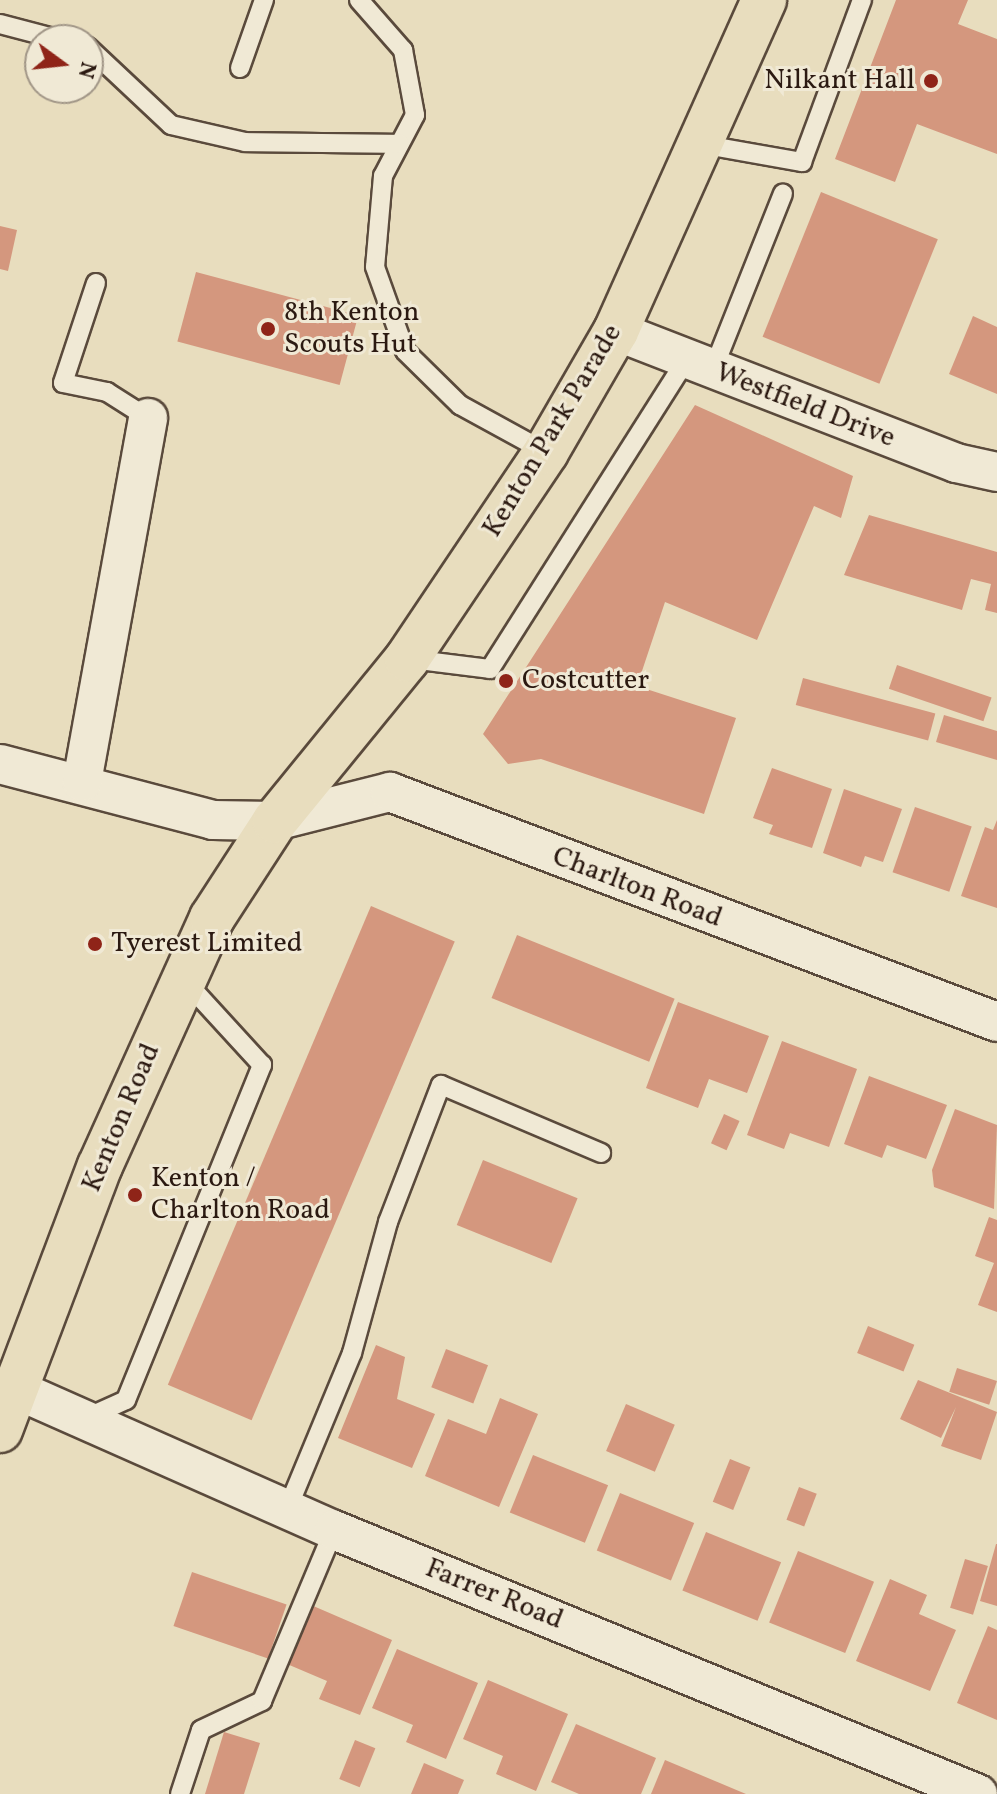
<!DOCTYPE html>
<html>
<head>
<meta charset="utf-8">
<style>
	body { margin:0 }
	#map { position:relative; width:997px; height:1794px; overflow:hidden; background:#e8ddbe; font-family:Vollkorn,serif }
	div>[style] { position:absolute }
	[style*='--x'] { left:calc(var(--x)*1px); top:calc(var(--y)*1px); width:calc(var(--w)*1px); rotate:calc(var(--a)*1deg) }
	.building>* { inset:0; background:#d4977e; transform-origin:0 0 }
	.roads { filter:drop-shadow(2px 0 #5a4a3c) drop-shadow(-2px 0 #5a4a3c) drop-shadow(0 2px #5a4a3c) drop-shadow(0 -2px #5a4a3c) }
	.lane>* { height:18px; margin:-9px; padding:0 9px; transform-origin:9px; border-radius:9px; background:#f0e9d5 }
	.street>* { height:38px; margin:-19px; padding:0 19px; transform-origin:19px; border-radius:19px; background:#f0e9d5 }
	.primary>* { height:44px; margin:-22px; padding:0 22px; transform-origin:22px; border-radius:22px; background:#e8ddbe }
	.dots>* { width:22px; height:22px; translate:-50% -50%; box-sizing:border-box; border:4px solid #f0e9d5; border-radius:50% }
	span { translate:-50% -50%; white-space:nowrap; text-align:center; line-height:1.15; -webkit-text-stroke:6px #f0e9d5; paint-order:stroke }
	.poi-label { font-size:28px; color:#2b1911 }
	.right { translate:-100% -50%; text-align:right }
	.left { translate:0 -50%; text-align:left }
	.street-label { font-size:28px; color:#2b1911 }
	.north { position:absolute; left:24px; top:24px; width:80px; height:80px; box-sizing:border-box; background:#f0e9d5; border:2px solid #a19687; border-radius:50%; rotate:105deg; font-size:22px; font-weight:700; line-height:32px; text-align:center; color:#2b1911 }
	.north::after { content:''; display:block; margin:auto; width:28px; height:36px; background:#8f2418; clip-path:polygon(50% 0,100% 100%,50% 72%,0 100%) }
</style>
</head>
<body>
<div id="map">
	<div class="building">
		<div style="clip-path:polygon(896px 0,968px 0,958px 24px,997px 39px,997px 154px,917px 124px,895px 182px,835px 159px)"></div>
		<div style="left:821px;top:192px;width:126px;height:156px;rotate:22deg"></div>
		<div style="clip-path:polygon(0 226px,17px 230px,8px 271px,0 269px)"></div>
		<div style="left:196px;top:272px;width:168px;height:72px;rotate:15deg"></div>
		<div style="clip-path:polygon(973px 316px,997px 327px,997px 394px,949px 374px)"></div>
		<div style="clip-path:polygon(695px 405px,853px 476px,841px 518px,814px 506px,757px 640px,665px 602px,637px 686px,736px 718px,704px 814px,541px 759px,508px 764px,483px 734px)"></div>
		<div style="clip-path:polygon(869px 515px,997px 552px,997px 613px,985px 610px,991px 584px,971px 579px,962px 610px,844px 575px)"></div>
		<div style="left:897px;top:665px;width:100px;height:25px;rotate:19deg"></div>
		<div style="left:803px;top:678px;width:137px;height:28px;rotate:15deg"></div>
		<div style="clip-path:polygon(944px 715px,997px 731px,997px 760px,936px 742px)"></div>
		<div style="clip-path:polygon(772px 768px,832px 789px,812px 848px,769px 834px,773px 825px,753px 818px)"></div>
		<div style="clip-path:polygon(844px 789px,902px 809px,883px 862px,865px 856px,861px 867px,823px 853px)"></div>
		<div style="left:915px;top:807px;width:60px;height:69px;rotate:19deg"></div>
		<div style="clip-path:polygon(997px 820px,997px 908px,961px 896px,985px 827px,993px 830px)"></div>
		<div style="left:371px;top:906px;width:91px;height:520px;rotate:23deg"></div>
		<div style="left:517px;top:935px;width:170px;height:68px;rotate:22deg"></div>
		<div style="clip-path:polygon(678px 1002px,769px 1036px,747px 1093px,709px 1079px,698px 1108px,646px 1088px)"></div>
		<div style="clip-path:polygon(782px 1041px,857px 1069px,829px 1147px,790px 1133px,784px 1149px,747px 1135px)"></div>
		<div style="clip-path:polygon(869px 1076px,947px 1105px,926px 1159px,887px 1145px,882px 1158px,844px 1144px)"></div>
		<div style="clip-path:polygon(955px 1109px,997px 1125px,994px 1209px,934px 1187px,932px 1170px)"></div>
		<div style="left:724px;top:1114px;width:17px;height:32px;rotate:24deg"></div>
		<div style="left:483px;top:1160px;width:102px;height:70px;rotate:22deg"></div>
		<div style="clip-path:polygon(989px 1217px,997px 1220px,997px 1312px,978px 1305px,994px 1263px,975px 1256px)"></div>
		<div style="left:868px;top:1326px;width:50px;height:29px;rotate:22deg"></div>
		<div style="clip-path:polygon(376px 1345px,405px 1357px,397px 1399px,435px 1414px,412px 1468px,338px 1438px)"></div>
		<div style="left:446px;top:1349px;width:45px;height:41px;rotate:21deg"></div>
		<div style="left:957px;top:1368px;width:42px;height:25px;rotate:18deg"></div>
		<div style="clip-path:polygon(918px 1380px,997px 1412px,981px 1460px,941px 1446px,956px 1407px,941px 1438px,900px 1419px)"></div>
		<div style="clip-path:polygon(500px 1398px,538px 1414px,499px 1507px,425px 1476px,448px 1419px,486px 1434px)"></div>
		<div style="left:626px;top:1404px;width:53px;height:51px;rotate:23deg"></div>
		<div style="left:533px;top:1455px;width:81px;height:62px;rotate:22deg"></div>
		<div style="left:730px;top:1459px;width:22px;height:46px;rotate:22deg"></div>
		<div style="left:799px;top:1487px;width:19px;height:35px;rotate:21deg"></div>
		<div style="left:620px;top:1493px;width:80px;height:62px;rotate:22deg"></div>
		<div style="left:706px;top:1532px;width:81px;height:63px;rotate:22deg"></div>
		<div style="clip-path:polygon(996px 1544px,997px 1544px,997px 1606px,980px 1601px)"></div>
		<div style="left:798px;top:1551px;width:82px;height:77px;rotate:22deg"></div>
		<div style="left:965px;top:1559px;width:24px;height:51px;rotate:17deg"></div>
		<div style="left:192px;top:1572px;width:100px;height:57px;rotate:19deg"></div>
		<div style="clip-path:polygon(890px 1579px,927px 1595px,919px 1614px,956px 1630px,930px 1691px,856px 1661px)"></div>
		<div style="clip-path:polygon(311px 1605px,392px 1640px,360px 1715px,319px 1699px,327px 1681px,287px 1664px)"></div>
		<div style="clip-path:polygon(988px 1626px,997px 1630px,997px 1720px,957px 1703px)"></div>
		<div style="clip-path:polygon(397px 1649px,478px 1683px,446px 1759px,406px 1742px,413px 1725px,372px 1708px)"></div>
		<div style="clip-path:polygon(488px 1680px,568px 1714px,536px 1791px,496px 1774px,503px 1756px,463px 1739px)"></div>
		<div style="clip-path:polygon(576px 1724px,656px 1758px,641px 1794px,579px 1794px,551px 1782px)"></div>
		<div style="clip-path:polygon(224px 1732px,260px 1743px,244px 1794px,205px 1794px)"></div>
		<div style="left:355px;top:1740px;width:22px;height:42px;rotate:22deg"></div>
		<div style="clip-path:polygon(665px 1760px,746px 1794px,651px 1794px)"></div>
		<div style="clip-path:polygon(424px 1763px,464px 1780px,458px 1794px,411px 1794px)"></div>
	</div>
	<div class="roads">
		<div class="lane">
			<div style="--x:359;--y:0;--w:67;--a:48.7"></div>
			<div style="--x:403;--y:50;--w:66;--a:79.5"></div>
			<div style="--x:415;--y:115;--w:69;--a:117.7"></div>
			<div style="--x:383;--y:176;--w:91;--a:95"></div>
			<div style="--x:375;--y:267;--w:89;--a:70.3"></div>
			<div style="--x:405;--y:351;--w:77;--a:44.5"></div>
			<div style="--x:460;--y:405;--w:98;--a:28.7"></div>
			<div style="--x:0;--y:24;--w:63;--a:14.7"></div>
			<div style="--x:88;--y:47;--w:114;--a:43.2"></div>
			<div style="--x:171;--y:125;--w:76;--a:12.9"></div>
			<div style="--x:245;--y:142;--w:154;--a:0.7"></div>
			<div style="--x:240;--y:68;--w:72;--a:-70.6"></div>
			<div style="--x:700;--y:144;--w:104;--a:10"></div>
			<div style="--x:802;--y:162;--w:173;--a:-69.7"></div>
			<div style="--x:96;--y:283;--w:105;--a:108.3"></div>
			<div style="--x:63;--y:383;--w:45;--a:11.6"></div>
			<div style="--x:107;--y:392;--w:49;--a:32.4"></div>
			<div style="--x:712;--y:372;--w:192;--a:-68.3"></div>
			<div style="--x:410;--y:659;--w:81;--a:7.1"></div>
			<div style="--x:490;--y:669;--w:366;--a:-57.6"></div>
			<div style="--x:84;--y:1419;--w:46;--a:-24.3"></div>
			<div style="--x:126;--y:1400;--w:362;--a:-67.9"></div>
			<div style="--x:262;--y:1065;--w:114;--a:-132.5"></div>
			<div style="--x:287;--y:1510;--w:170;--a:-67.5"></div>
			<div style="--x:352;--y:1353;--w:136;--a:-74.6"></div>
			<div style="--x:388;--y:1222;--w:147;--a:-68.9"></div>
			<div style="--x:441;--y:1085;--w:174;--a:23"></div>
			<div style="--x:180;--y:1794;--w:67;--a:-71.8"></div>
			<div style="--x:201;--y:1730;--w:68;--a:-25.4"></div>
			<div style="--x:262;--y:1701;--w:186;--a:-67.2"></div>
		</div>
		<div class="street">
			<div style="--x:616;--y:331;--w:365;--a:21.2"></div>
			<div style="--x:956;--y:463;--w:42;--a:12.4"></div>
			<div style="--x:0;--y:764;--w:220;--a:14.7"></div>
			<div style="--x:213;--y:820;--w:62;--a:0.9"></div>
			<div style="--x:275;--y:821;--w:119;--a:-14.2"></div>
			<div style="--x:390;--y:792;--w:649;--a:20.75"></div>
			<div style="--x:82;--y:782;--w:370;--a:-79.7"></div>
			<div style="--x:13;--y:1388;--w:351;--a:23.9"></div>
			<div style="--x:334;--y:1530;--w:696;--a:22.29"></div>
		</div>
		<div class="primary">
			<div style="--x:0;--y:1430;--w:282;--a:-69.3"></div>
			<div style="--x:100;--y:1166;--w:272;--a:-65.7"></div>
			<div style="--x:212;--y:918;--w:116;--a:-57"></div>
			<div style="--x:275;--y:821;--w:209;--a:-50.8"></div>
			<div style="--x:407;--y:659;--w:249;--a:-56.1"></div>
			<div style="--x:546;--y:452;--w:140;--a:-60"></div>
			<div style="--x:616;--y:331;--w:363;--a:-65.9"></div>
		</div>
	</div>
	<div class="dots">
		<div style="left:931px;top:81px;background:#8f2418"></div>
		<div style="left:268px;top:329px;background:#8f2418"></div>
		<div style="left:506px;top:681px;background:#8f2418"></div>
		<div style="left:95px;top:944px;background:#8f2418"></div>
		<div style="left:135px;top:1195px;background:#8f2418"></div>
	</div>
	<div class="poi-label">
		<span class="right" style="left:915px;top:81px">Nilkant Hall</span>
		<span class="left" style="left:284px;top:329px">8th Kenton<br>Scouts Hut</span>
		<span class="left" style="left:522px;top:681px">Costcutter</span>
		<span class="left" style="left:111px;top:944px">Tyerest Limited</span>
		<span class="left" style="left:151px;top:1195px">Kenton /<br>Charlton Road</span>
	</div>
	<div class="street-label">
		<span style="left:805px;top:406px;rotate:21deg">Westfield Drive</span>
		<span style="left:553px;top:431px;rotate:-59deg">Kenton Park Parade</span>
		<span style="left:637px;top:888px;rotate:21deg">Charlton Road</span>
		<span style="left:122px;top:1118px;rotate:-67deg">Kenton Road</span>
		<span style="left:494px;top:1595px;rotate:22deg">Farrer Road</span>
	</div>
	<div class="north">N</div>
</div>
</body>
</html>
